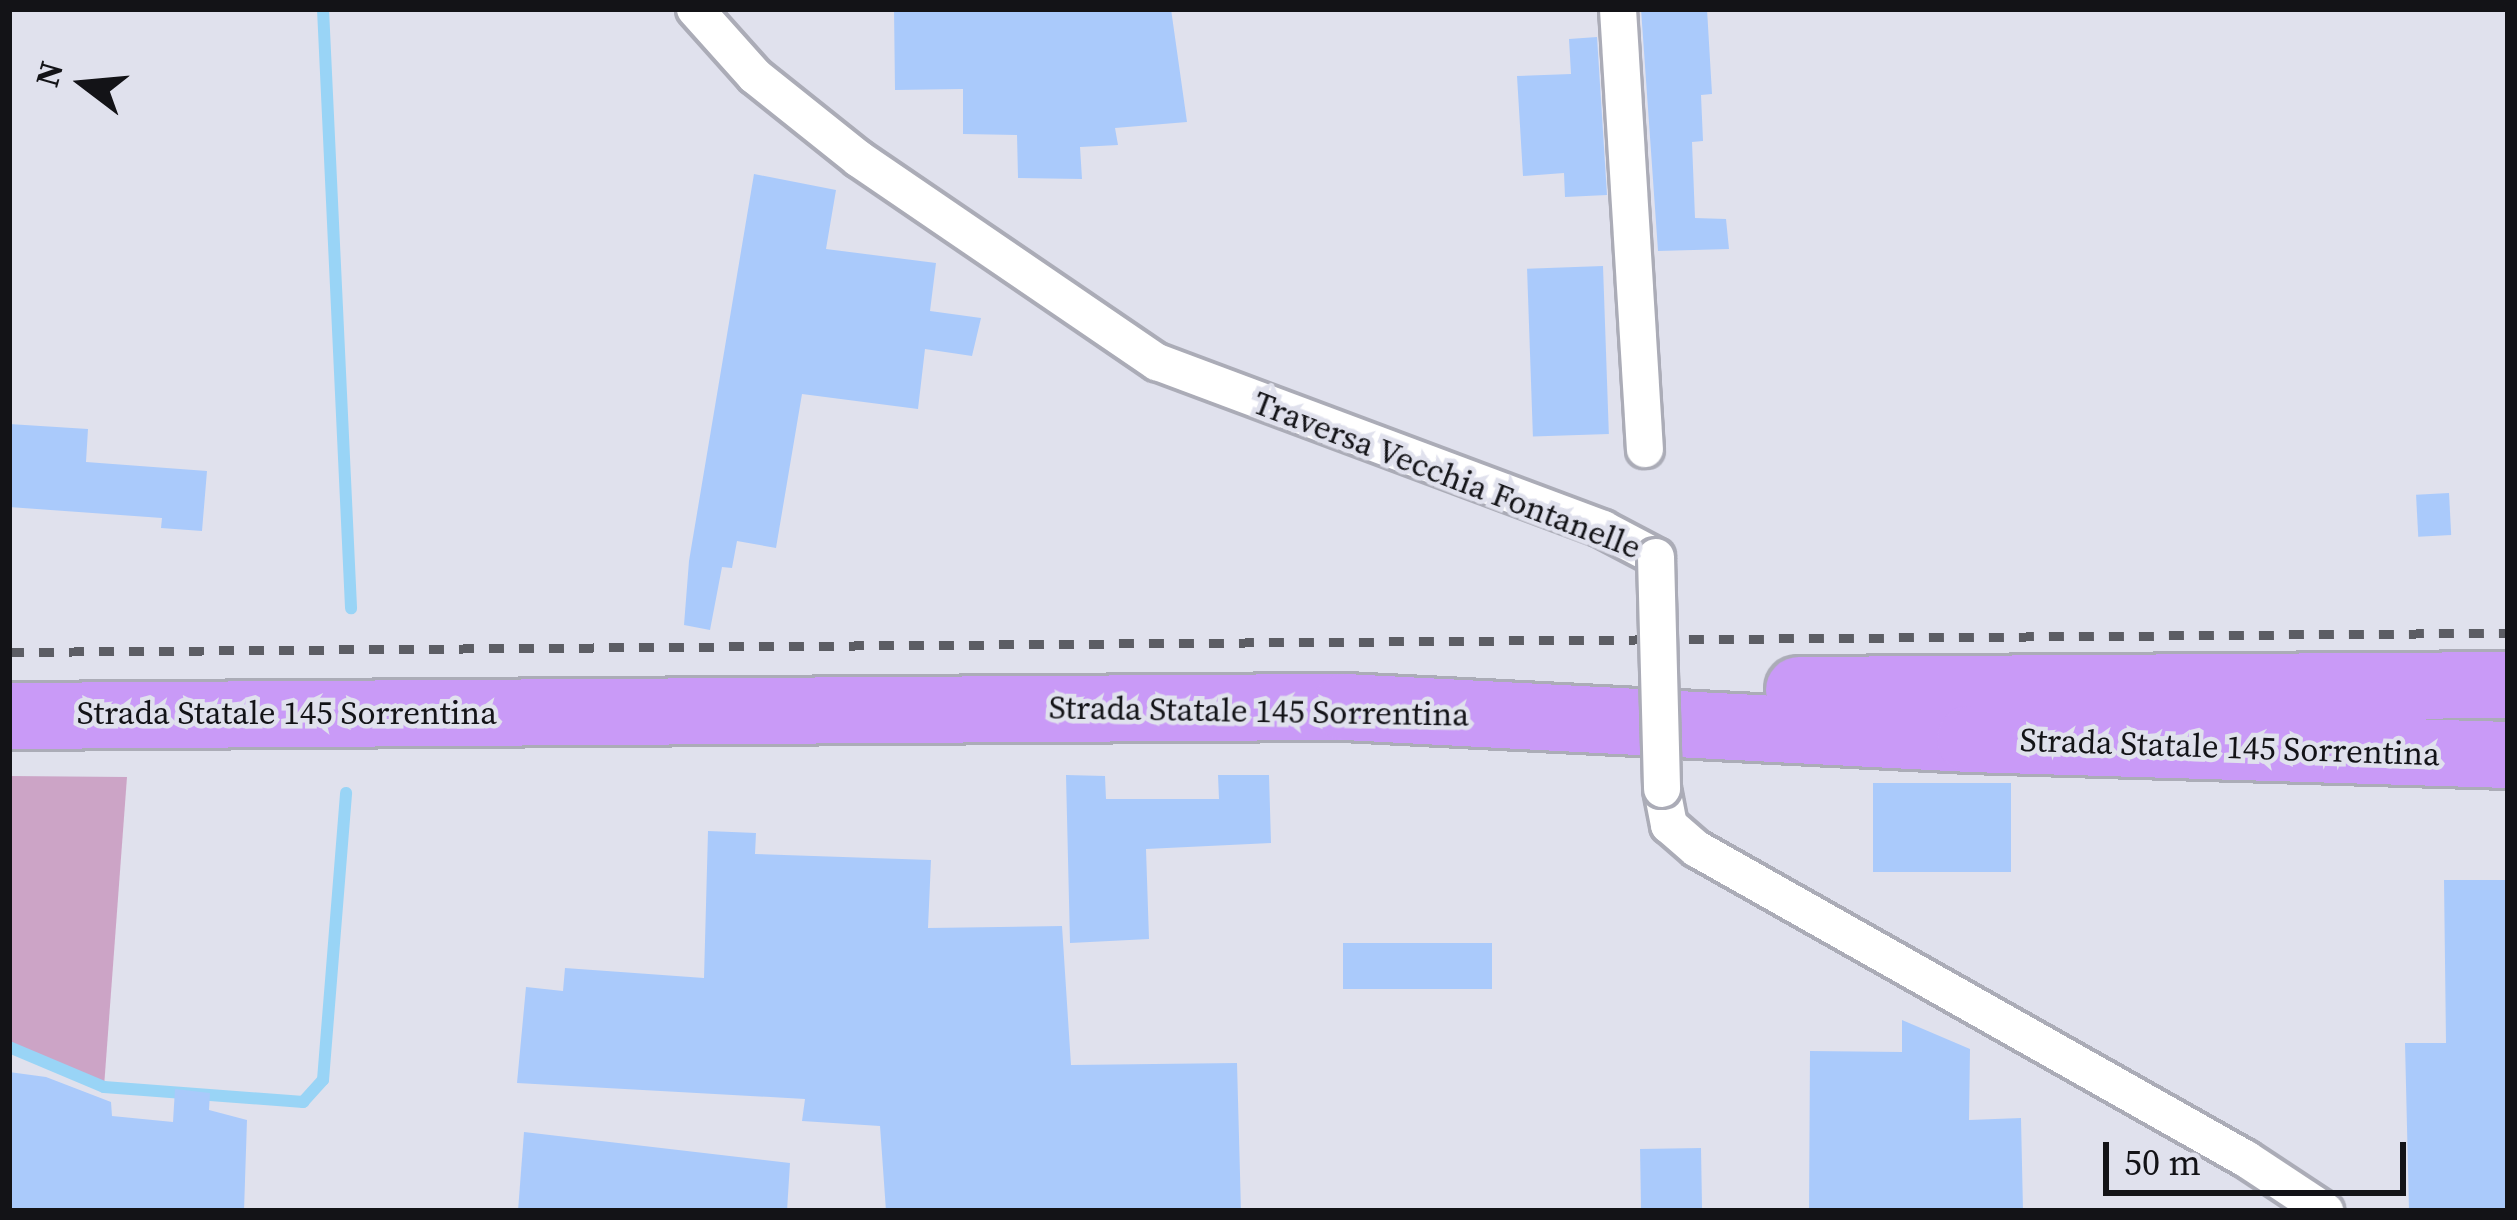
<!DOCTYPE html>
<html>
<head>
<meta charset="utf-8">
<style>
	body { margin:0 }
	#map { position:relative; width:2517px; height:1220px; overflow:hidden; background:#e0e1ed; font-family:"Source Serif 4",serif }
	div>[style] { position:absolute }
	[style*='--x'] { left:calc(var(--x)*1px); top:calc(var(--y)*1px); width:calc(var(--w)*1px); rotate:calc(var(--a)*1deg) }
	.green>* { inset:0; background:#cca4c6 }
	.stream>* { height:12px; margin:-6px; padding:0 6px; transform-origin:6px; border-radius:6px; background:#99d4f6 }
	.building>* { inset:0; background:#aacafb; transform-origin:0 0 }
	.roads { filter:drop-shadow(3px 0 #abacb7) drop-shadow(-3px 0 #abacb7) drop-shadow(0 3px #abacb7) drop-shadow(0 -3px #abacb7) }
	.street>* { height:36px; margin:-18px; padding:0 18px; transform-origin:18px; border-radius:18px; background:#fff }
	.highway>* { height:66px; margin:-33px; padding:0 33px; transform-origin:33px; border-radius:33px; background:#c99af7 }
	.rail>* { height:9px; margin-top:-4.5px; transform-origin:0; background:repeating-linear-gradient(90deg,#5c5d64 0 15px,transparent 0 30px) }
	.bridges { filter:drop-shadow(3px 0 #abacb7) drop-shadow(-3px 0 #abacb7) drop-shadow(0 3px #abacb7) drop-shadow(0 -3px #abacb7) }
	.street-bridge>* { height:36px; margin:-18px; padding:0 18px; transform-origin:18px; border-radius:18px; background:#fff }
	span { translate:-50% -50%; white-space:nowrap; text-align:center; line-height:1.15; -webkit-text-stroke:9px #e0e1ed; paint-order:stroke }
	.street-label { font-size:33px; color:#131317 }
	.frame { position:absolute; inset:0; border:12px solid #131317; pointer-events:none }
	.north { position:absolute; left:24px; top:24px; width:120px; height:120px; -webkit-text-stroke:9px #e0e1ed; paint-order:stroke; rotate:286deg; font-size:33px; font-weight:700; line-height:48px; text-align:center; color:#131317 }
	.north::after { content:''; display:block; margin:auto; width:42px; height:54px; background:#131317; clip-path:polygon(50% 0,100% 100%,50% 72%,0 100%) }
	.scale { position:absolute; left:2103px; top:1142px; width:303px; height:54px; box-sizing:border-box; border:6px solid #131317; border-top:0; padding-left:15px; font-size:36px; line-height:42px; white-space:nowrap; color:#131317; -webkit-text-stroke:9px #e0e1ed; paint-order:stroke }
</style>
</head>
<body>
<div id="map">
	<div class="green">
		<div style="clip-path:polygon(9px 776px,127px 777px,104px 1087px,9px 1047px)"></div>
	</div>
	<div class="stream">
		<div style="--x:323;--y:9;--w:600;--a:87.32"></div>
		<div style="--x:9;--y:1047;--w:103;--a:22.8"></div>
		<div style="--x:104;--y:1087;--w:200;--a:4.3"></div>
		<div style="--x:303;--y:1102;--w:30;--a:-48"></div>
		<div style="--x:323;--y:1080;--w:288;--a:-85.4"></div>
	</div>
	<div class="building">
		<div style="clip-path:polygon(894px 9px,1171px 9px,1187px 122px,1115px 128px,1118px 145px,1080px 147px,1082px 179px,1018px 178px,1017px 135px,963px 134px,963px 89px,895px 90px)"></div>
		<div style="clip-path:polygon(1641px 9px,1707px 9px,1712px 94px,1701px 95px,1703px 141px,1692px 142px,1695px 218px,1726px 219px,1729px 249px,1658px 251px)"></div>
		<div style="clip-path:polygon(1597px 37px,1607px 195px,1565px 197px,1564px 173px,1523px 176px,1517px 76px,1571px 74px,1569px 39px)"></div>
		<div style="clip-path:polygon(754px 174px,836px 190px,826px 249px,936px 263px,930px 311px,981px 318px,972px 356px,925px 349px,918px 409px,802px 394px,776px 548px,737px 541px,732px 568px,722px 567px,710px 630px,684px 625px,689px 561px)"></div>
		<div style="left:1603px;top:266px;width:168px;height:76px;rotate:88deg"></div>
		<div style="clip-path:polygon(9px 424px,88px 429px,86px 462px,207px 471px,202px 531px,161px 528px,162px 518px,9px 507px)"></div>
		<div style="left:2449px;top:493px;width:42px;height:33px;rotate:87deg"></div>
		<div style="clip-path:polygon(1066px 775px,1105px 776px,1106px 799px,1219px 799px,1218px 775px,1269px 775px,1271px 843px,1146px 849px,1149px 939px,1070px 943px)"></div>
		<div style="left:2011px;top:783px;width:89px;height:138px;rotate:90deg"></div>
		<div style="clip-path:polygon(708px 831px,756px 833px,755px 854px,931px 860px,928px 928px,1062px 926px,1071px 1065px,1237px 1063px,1241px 1211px,886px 1211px,880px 1126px,802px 1121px,805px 1099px,517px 1083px,526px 987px,563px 991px,565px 968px,704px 978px)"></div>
		<div style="clip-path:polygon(2444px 880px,2508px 880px,2508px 1211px,2409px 1211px,2405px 1043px,2446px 1043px)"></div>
		<div style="left:1343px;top:943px;width:149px;height:46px"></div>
		<div style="clip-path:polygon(1902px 1020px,1970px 1049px,1969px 1120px,2021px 1118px,2023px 1211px,1809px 1211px,1810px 1051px,1902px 1052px)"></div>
		<div style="clip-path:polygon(9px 1072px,46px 1077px,111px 1102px,112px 1116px,173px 1122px,175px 1089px,210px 1093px,209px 1110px,247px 1120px,244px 1211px,9px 1211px)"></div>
		<div style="clip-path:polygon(524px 1132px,790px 1163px,787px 1211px,518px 1211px)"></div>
		<div style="left:1701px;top:1148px;width:63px;height:61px;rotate:89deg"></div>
	</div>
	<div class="roads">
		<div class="street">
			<div style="--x:695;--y:9;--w:90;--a:48.2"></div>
			<div style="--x:755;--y:76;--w:133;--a:38.6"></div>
			<div style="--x:859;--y:159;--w:361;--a:34.3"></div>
			<div style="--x:1157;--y:362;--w:476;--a:20.5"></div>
			<div style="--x:1603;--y:529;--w:60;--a:27.8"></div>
			<div style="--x:1618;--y:9;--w:441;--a:86.5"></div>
			<div style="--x:1662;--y:789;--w:37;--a:79"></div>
			<div style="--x:1669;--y:825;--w:37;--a:41"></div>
			<div style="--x:1697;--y:849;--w:630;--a:29.45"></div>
			<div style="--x:2246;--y:1159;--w:95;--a:33.4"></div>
		</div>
		<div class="highway">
			<div style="--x:1799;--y:690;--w:709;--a:-0.4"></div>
			<div style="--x:9;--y:716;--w:1336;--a:-0.39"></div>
			<div style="--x:1345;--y:707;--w:626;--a:2.93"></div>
			<div style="--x:1970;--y:739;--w:538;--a:1.7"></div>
		</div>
	</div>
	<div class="rail">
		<div style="--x:9;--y:652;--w:2499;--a:-0.44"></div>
	</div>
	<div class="bridges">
		<div class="street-bridge">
			<div style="--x:1656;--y:557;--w:232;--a:88.5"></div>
		</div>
	</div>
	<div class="street-label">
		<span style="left:1447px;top:475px;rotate:21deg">Traversa Vecchia Fontanelle</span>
		<span style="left:1259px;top:711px;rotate:1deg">Strada Statale 145 Sorrentina</span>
		<span style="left:287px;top:713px">Strada Statale 145 Sorrentina</span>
		<span style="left:2230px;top:747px;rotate:2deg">Strada Statale 145 Sorrentina</span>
	</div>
	<div class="frame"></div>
	<div class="north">N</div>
	<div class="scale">50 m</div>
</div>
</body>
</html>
